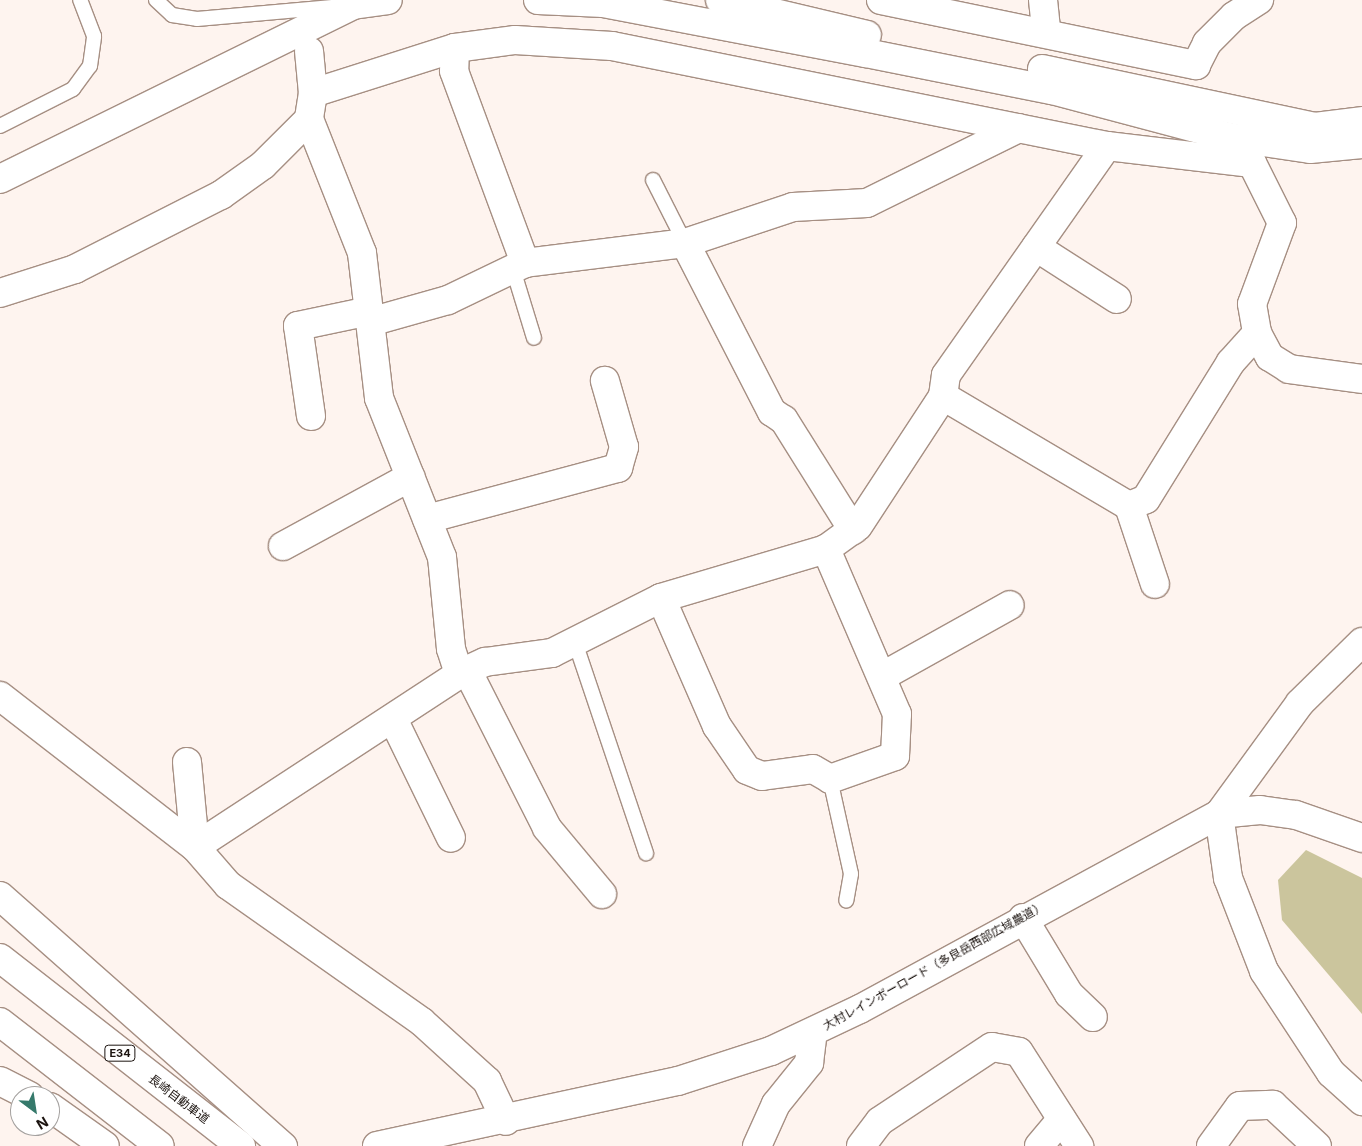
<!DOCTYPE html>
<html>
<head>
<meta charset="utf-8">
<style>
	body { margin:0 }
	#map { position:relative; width:1362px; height:1146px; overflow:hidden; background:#fef4ef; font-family:Inter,"Noto Sans JP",sans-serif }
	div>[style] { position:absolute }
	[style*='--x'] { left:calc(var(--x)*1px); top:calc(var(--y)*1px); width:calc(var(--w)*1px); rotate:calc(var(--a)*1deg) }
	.green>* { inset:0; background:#cbc59d }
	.roads { filter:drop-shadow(1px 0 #a68f83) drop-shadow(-1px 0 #a68f83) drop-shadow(0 1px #a68f83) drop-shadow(0 -1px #a68f83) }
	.lane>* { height:14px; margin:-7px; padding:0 7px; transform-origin:7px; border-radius:7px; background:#fff }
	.street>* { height:28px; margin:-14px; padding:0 14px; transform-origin:14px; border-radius:14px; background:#fff }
	.secondary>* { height:28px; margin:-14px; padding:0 14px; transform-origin:14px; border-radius:14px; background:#fff }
	.highway>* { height:28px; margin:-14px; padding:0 14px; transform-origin:14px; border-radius:14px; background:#fff }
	span { translate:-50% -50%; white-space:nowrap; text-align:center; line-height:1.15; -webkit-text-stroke:4px #fff; paint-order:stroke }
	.shield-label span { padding:1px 4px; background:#fff; border:1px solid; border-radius:4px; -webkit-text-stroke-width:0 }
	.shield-label { font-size:11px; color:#1c1410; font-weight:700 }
	.street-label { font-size:12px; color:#1c1410 }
	.north { position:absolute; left:10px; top:1086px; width:50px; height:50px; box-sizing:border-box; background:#fff; border:1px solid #a4a19f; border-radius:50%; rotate:149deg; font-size:14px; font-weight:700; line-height:20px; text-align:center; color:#1c1410 }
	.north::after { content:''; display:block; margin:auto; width:18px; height:22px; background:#35796b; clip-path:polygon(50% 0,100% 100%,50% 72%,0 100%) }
</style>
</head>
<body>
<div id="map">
	<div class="green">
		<div style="clip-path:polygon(1306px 850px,1362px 878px,1362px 1014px,1282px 920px,1278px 880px)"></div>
	</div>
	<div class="roads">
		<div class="lane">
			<div style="--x:156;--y:0;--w:22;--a:43"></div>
			<div style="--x:172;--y:15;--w:25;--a:9"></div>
			<div style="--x:197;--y:19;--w:136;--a:-5.1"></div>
			<div style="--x:0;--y:126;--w:82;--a:-26.9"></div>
			<div style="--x:73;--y:89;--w:29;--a:-54"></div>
			<div style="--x:90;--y:66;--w:30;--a:-82"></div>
			<div style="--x:94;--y:36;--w:39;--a:-111"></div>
			<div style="--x:653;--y:180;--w:71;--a:63.1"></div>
			<div style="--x:512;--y:266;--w:75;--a:73"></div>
			<div style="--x:575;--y:642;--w:223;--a:71.4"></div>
			<div style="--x:830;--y:779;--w:97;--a:77.5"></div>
			<div style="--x:851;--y:874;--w:27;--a:100"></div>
		</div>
		<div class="street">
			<div style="--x:881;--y:0;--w:322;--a:11.7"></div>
			<div style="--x:1196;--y:65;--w:25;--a:-63"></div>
			<div style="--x:1207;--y:43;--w:38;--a:-45"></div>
			<div style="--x:1234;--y:16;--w:30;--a:-33"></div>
			<div style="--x:1043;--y:0;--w:31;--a:84"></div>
			<div style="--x:455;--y:48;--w:23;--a:92"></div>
			<div style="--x:454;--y:71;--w:205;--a:69.7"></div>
			<div style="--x:525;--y:263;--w:161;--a:-7.1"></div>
			<div style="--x:685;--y:243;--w:190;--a:62.8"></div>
			<div style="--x:772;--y:412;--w:14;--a:34"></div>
			<div style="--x:784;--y:420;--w:130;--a:57.9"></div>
			<div style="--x:309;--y:51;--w:42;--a:84.6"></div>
			<div style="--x:313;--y:93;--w:26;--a:99"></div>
			<div style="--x:309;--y:119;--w:144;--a:68.4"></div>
			<div style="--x:362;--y:253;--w:146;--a:83.3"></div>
			<div style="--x:379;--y:398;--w:171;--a:68.4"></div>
			<div style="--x:442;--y:557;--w:92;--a:84.4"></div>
			<div style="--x:451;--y:649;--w:26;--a:72"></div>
			<div style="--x:313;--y:93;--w:149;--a:-17.6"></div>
			<div style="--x:455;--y:48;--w:61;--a:-7.6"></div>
			<div style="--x:515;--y:40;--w:97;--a:3.5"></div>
			<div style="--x:612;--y:46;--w:505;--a:11.42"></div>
			<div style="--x:1107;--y:146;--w:146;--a:6.7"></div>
			<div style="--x:1252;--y:163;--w:67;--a:63.4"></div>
			<div style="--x:1282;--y:223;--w:86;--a:110.3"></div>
			<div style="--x:1252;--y:304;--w:29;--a:80"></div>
			<div style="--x:1257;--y:333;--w:27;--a:62"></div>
			<div style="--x:1270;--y:357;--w:22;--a:32"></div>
			<div style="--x:1289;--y:369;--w:74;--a:7.8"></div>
			<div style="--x:685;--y:243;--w:114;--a:-18.4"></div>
			<div style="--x:793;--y:207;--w:74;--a:-3.1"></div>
			<div style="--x:867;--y:203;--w:169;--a:-26.3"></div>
			<div style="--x:1036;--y:247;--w:96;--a:32.7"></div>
			<div style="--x:0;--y:293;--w:79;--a:-17.7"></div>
			<div style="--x:75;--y:269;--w:164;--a:-26.9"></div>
			<div style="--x:221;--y:195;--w:52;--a:-35.5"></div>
			<div style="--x:263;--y:165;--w:65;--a:-45"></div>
			<div style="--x:370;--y:322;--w:81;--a:-15.8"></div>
			<div style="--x:448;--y:300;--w:85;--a:-25.7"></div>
			<div style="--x:943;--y:396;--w:21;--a:-82"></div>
			<div style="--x:946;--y:375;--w:280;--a:-54.9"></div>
			<div style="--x:311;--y:416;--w:91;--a:-98.2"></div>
			<div style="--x:298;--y:326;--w:73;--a:-11.9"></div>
			<div style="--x:1129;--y:506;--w:82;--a:71.6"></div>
			<div style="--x:427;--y:519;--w:198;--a:-15"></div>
			<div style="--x:618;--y:468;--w:22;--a:-74"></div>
			<div style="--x:624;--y:447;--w:69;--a:-106.1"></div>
			<div style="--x:283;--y:546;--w:145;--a:-28.5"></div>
			<div style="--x:661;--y:598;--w:140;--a:66.4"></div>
			<div style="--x:717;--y:726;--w:53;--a:55.7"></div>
			<div style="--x:747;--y:770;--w:16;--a:22"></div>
			<div style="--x:762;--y:776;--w:51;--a:-7.8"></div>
			<div style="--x:813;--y:769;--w:20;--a:30"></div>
			<div style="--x:830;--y:779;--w:69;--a:-19.5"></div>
			<div style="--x:895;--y:756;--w:42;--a:-87.3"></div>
			<div style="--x:897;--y:714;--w:180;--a:-113.3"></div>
			<div style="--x:467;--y:670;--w:177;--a:63.1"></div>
			<div style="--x:547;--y:828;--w:86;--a:50.2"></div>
			<div style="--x:883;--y:676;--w:145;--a:-29.2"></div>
			<div style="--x:0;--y:696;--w:247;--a:37.8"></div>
			<div style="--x:195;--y:847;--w:50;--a:49"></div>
			<div style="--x:228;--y:885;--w:237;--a:35.2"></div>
			<div style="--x:422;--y:1022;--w:88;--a:42.2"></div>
			<div style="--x:487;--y:1081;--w:44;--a:64.6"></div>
			<div style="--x:393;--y:719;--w:132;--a:64"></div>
			<div style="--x:187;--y:762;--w:85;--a:84.6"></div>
			<div style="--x:195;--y:847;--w:316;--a:-33.2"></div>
			<div style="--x:459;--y:674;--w:29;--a:-25"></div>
			<div style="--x:485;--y:662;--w:68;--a:-7.7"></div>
			<div style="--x:552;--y:653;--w:122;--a:-26.8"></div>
			<div style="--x:661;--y:598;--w:172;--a:-16.5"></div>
			<div style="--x:826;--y:549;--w:39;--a:-36"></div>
			<div style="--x:858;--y:526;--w:155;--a:-56.8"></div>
			<div style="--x:943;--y:396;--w:216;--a:30.6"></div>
			<div style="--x:1129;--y:506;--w:18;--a:-22"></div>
			<div style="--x:1146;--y:499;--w:161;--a:-58.2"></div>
			<div style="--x:1231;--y:362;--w:39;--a:-48"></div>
			<div style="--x:1023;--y:918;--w:89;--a:58.8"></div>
			<div style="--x:1069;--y:994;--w:33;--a:44"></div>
			<div style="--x:757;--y:1146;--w:46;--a:-65.7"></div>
			<div style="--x:776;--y:1104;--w:53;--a:-51.2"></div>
			<div style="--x:809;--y:1063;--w:31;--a:-83"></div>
			<div style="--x:861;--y:1146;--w:31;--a:-53"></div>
			<div style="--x:880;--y:1121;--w:134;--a:-33.5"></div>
			<div style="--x:992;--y:1047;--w:27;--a:10"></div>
			<div style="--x:1019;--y:1052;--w:112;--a:57.4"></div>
			<div style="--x:1039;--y:1146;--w:35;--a:-50"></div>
			<div style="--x:1211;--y:1146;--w:49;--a:-54.1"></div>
			<div style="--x:1240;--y:1106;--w:33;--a:-2"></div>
			<div style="--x:1273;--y:1105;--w:60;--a:43"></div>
		</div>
		<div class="secondary">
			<div style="--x:1362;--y:642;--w:87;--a:135.5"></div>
			<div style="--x:1300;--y:703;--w:137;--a:126.1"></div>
			<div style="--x:1219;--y:814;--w:65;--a:82"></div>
			<div style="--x:1228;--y:878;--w:100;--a:68.8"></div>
			<div style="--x:1264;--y:971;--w:122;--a:56.7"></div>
			<div style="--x:1331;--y:1073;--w:42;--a:42.1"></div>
			<div style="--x:377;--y:1146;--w:308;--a:-12.2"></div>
			<div style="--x:678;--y:1081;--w:98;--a:-17.9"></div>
			<div style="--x:771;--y:1051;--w:98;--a:-25.3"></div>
			<div style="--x:860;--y:1009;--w:409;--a:-28.5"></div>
			<div style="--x:1219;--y:814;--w:41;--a:-5.6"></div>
			<div style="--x:1260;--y:810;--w:36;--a:8"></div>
			<div style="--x:1296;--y:815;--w:70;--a:19.2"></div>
		</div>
		<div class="highway">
			<div style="--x:538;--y:0;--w:65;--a:2.6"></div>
			<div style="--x:603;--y:3;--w:268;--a:10.8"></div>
			<div style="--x:866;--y:53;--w:190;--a:11.3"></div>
			<div style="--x:1052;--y:90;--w:183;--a:14.9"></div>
			<div style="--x:1229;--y:137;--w:82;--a:8.4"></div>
			<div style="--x:1310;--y:149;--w:52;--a:-5.5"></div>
			<div style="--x:720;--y:0;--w:151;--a:13.4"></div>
			<div style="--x:1042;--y:69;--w:279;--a:12"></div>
			<div style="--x:1315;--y:127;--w:47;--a:-7.3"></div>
			<div style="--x:0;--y:179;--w:394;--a:-26.2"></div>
			<div style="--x:353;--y:5;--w:35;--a:-8"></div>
			<div style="--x:0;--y:896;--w:378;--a:41.5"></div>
			<div style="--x:0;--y:958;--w:306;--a:38"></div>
			<div style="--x:0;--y:1022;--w:202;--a:37.8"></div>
			<div style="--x:0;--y:1081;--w:33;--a:27"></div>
			<div style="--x:50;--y:1107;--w:67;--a:35.3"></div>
		</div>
	</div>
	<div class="shield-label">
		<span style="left:120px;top:1053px">E34</span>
	</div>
	<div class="street-label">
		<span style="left:934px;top:966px;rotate:-29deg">大村レインボーロード（多良岳西部広域農道）</span>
		<span style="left:179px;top:1099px;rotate:37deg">長崎自動車道</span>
	</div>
	<div class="north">N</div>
</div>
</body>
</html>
